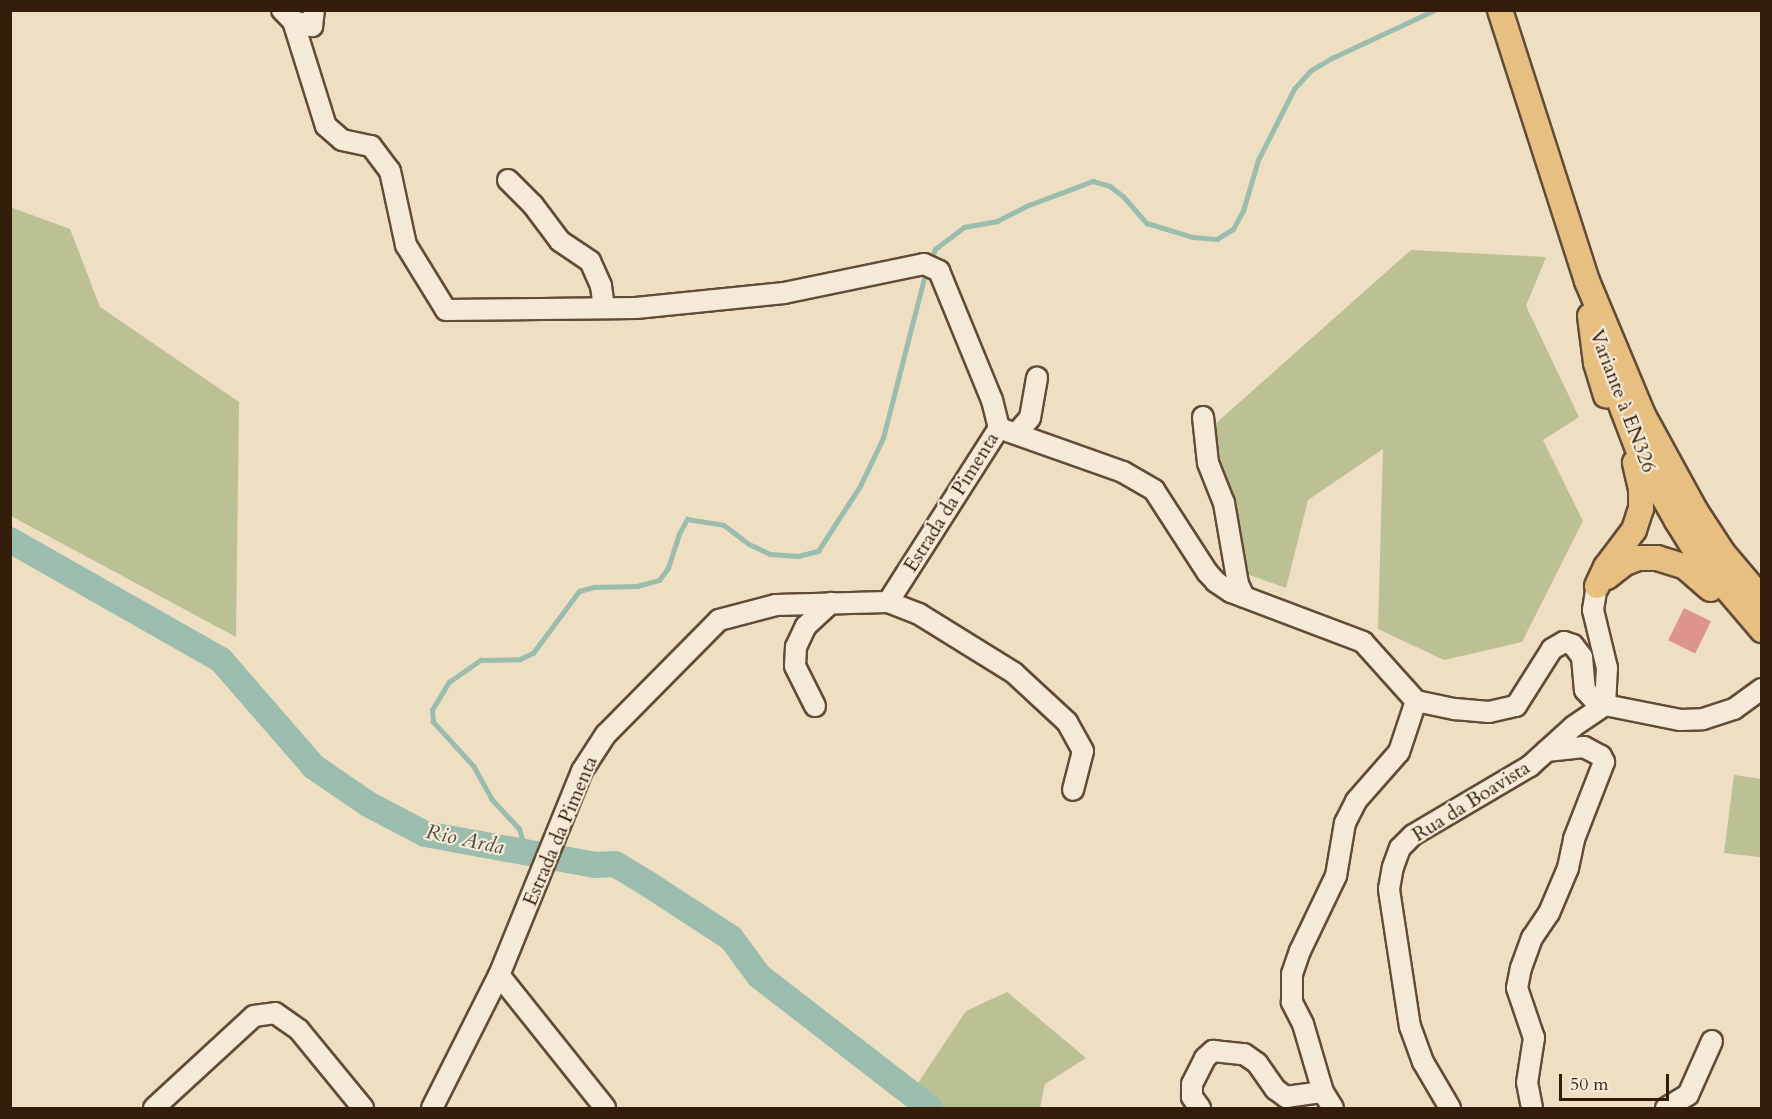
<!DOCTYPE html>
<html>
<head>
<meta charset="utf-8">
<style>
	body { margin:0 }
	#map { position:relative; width:1772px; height:1119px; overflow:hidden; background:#eedec2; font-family:Cardo,serif }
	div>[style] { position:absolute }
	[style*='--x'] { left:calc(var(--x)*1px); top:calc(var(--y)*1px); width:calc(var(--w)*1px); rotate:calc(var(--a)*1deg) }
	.green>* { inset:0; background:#bbc192 }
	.stream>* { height:4.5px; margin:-2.25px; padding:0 2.25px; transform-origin:2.25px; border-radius:2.25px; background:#9bbdae }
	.river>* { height:26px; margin:-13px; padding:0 13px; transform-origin:13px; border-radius:13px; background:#9bbdae }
	.building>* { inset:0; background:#dd958a; transform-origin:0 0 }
	.roads { filter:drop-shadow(2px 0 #624c38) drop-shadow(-2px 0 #624c38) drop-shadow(0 2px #624c38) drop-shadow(0 -2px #624c38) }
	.minor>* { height:20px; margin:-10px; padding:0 10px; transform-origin:10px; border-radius:10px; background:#f4ead7 }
	.major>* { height:24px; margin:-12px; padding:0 12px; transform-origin:12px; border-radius:12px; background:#e7bf81 }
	span { translate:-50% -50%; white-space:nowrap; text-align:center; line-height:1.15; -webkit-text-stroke:4.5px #f4ead7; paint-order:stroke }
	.street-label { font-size:20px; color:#341c0a }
	.water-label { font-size:21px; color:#534c3b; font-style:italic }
	.frame { position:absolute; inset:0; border:12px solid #341c0a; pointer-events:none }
	.scale { position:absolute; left:1559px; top:1074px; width:110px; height:27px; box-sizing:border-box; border:3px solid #341c0a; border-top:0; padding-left:8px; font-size:18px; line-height:21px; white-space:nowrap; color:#341c0a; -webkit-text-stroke:4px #f4ead7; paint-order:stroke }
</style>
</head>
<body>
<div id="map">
	<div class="green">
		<div style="clip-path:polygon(10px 207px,70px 229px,100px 307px,239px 402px,236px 637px,11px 516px)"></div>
		<div style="clip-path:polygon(1411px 250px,1546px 257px,1526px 306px,1579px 417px,1543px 440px,1583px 521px,1522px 642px,1444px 660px,1378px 629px,1383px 449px,1308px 500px,1286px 588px,1241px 572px,1214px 425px)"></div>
		<div style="clip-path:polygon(1734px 775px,1761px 779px,1760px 857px,1724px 853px)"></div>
		<div style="clip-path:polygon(1007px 992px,1086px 1058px,1045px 1084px,1040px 1108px,939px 1108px,914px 1089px,966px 1011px)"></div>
	</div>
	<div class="stream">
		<div style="--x:933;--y:255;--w:6;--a:-72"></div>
		<div style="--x:935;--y:249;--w:36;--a:-37"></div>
		<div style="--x:964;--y:227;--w:34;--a:-10"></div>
		<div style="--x:997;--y:221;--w:36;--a:-27"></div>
		<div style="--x:1029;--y:205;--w:68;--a:-20.6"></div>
		<div style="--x:1093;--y:181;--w:18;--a:16"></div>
		<div style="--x:1110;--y:186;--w:18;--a:38"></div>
		<div style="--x:1124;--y:197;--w:35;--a:49"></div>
		<div style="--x:1147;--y:223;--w:48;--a:16.9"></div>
		<div style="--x:1193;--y:237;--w:24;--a:5"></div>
		<div style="--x:1217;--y:239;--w:19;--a:-32"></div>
		<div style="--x:1233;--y:229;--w:21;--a:-61"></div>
		<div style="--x:1243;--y:211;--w:53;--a:-73.6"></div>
		<div style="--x:1258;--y:160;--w:80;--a:-63.1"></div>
		<div style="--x:1294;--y:89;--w:24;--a:-48"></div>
		<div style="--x:1310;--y:71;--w:26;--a:-31"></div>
		<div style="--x:1332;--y:58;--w:114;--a:-25"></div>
		<div style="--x:526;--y:853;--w:25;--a:-106"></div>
		<div style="--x:519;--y:829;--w:40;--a:-133"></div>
		<div style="--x:492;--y:800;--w:38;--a:-119"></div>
		<div style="--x:474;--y:767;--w:61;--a:-132.3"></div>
		<div style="--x:433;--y:722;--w:12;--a:-95"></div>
		<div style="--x:432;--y:710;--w:33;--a:-59"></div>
		<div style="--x:449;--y:682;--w:39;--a:-35"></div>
		<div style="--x:481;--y:660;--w:39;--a:-1"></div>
		<div style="--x:520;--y:659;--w:14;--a:-25"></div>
		<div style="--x:533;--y:653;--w:77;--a:-53.4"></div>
		<div style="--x:579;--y:591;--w:16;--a:-15"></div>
		<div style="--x:594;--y:587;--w:43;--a:-1.3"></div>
		<div style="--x:637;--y:586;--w:23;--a:-15"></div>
		<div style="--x:659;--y:580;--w:15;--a:-53"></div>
		<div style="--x:668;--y:568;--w:36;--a:-72"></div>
		<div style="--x:679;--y:534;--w:17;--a:-62"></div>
		<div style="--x:687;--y:519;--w:37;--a:9"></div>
		<div style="--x:724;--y:525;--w:31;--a:37"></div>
		<div style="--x:749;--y:544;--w:23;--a:25"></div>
		<div style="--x:770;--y:554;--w:28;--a:4"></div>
		<div style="--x:798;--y:556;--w:21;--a:-14"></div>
		<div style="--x:818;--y:551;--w:77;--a:-57.1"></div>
		<div style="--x:860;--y:486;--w:53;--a:-64.4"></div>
		<div style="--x:883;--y:438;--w:168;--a:-75.6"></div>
	</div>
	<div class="river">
		<div style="--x:10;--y:540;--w:243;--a:29.6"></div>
		<div style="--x:221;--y:660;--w:142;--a:49"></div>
		<div style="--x:314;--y:767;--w:65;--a:34.4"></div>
		<div style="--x:368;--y:804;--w:64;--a:27.8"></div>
		<div style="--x:425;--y:834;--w:174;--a:10.3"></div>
		<div style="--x:596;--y:865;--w:19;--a:-3"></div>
		<div style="--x:615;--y:864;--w:35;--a:31"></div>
		<div style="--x:645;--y:882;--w:103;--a:33.1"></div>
		<div style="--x:731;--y:938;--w:47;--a:53.6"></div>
		<div style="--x:759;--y:976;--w:216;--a:37.7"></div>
	</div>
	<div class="building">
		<div style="left:1684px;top:608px;width:30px;height:36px;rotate:26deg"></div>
	</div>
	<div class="roads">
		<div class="minor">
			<div style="--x:282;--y:10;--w:16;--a:45"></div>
			<div style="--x:293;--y:21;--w:110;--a:72.6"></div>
			<div style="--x:326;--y:126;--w:21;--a:41"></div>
			<div style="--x:342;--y:140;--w:30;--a:12"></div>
			<div style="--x:371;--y:146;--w:31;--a:53"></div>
			<div style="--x:390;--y:171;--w:76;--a:77.8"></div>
			<div style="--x:406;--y:245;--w:76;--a:58.4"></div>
			<div style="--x:446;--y:310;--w:190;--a:-0.6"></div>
			<div style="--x:636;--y:308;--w:149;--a:-5.8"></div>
			<div style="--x:784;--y:293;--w:143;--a:-11.7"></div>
			<div style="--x:924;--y:264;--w:17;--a:25"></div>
			<div style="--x:939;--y:271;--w:139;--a:67.7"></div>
			<div style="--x:992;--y:400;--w:29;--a:76"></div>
			<div style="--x:999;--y:428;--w:206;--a:122.5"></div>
			<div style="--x:888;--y:602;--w:112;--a:178.5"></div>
			<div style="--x:776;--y:605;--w:59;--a:165.3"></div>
			<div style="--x:719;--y:620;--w:161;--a:134.7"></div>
			<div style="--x:606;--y:734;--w:44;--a:123"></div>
			<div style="--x:582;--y:771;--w:220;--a:112.1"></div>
			<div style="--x:499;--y:975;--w:149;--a:116.7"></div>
			<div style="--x:293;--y:21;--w:20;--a:15"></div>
			<div style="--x:312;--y:26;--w:16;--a:-83"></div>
			<div style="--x:508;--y:180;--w:35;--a:45"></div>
			<div style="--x:533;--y:205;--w:45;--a:53.1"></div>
			<div style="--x:560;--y:241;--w:36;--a:34"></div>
			<div style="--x:590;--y:261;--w:27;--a:66"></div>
			<div style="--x:601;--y:286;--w:22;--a:82"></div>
			<div style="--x:1203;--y:417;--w:46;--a:83.8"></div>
			<div style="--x:1208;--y:463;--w:43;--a:68.2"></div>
			<div style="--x:1224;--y:503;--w:82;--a:80.2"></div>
			<div style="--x:1238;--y:584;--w:14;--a:65"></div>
			<div style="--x:999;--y:428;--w:132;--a:19.5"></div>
			<div style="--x:1123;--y:472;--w:36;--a:30"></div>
			<div style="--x:1154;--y:490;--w:98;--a:57.1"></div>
			<div style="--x:1207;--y:572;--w:13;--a:48"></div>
			<div style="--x:1216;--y:582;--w:18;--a:34"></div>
			<div style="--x:1231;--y:592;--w:141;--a:20.7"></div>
			<div style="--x:1363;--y:642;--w:79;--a:48.1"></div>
			<div style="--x:1416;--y:701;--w:40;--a:12"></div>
			<div style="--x:1455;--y:709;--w:34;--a:5"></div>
			<div style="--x:1489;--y:712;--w:28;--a:-13"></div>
			<div style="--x:1516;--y:706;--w:67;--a:-57.7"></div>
			<div style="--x:1552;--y:649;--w:14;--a:-30"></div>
			<div style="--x:1564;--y:642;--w:9;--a:18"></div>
			<div style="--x:1573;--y:645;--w:15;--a:53"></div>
			<div style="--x:1582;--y:657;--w:33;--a:85"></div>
			<div style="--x:1585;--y:690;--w:12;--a:48"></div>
			<div style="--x:1593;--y:699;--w:13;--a:27"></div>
			<div style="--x:1605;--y:705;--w:76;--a:11.3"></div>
			<div style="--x:1680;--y:720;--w:23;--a:-2"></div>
			<div style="--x:1703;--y:719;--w:33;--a:-18"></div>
			<div style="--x:1734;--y:709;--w:34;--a:-36"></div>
			<div style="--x:1016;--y:434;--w:21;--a:-49"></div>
			<div style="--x:1030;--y:418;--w:41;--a:-80.1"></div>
			<div style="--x:888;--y:602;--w:33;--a:21"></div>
			<div style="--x:919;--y:614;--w:112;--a:31.8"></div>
			<div style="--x:1014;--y:673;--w:72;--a:42.8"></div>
			<div style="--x:1067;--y:722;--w:33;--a:61"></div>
			<div style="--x:1083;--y:751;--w:40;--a:104.4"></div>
			<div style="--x:815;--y:706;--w:45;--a:-116.6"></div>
			<div style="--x:795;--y:666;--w:19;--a:-87"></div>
			<div style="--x:796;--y:647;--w:23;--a:-65"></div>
			<div style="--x:806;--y:626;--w:34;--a:-43"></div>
			<div style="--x:499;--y:975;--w:170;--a:51.4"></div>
			<div style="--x:154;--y:1108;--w:136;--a:-42.6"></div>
			<div style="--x:254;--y:1016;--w:21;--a:-8"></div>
			<div style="--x:275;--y:1013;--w:29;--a:35"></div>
			<div style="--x:299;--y:1030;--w:101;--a:50.6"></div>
			<div style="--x:1200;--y:1108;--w:14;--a:-126"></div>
			<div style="--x:1192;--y:1097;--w:13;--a:-90"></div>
			<div style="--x:1192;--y:1084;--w:29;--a:-63"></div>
			<div style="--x:1205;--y:1058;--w:11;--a:-41"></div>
			<div style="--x:1213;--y:1051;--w:31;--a:6"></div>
			<div style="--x:1244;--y:1054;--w:16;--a:35"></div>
			<div style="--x:1257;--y:1063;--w:32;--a:55"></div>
			<div style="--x:1275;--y:1089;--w:14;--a:36"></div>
			<div style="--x:1286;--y:1097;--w:37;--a:-8"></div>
			<div style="--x:1333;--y:1108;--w:19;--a:-122"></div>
			<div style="--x:1323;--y:1092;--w:71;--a:-106.4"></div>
			<div style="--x:1303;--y:1024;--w:25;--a:-117"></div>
			<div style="--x:1292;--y:1002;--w:28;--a:-90"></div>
			<div style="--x:1292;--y:974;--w:24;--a:-71"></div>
			<div style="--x:1300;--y:951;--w:83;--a:-64.4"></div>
			<div style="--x:1336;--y:876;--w:54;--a:-80.4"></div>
			<div style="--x:1345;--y:823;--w:25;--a:-63"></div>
			<div style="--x:1356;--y:801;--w:65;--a:-48.7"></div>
			<div style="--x:1399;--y:752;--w:54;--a:-71.6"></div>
			<div style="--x:1450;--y:1108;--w:53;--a:-120.4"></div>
			<div style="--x:1423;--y:1062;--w:37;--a:-110"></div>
			<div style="--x:1410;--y:1027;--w:140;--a:-98.7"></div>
			<div style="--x:1389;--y:889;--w:22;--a:-80"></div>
			<div style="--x:1393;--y:867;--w:20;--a:-70"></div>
			<div style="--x:1400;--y:848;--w:18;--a:-45"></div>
			<div style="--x:1413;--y:835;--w:136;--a:-30.5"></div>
			<div style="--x:1530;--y:766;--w:59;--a:-42.3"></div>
			<div style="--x:1574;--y:726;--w:37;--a:-34"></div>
			<div style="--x:1605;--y:705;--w:37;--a:-87"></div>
			<div style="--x:1607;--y:668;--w:60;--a:-103.6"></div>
			<div style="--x:1593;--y:610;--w:24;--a:-81"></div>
			<div style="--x:1532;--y:1108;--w:25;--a:-101"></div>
			<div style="--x:1527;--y:1083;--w:46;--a:-81.2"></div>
			<div style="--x:1534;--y:1038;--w:53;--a:-108.8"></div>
			<div style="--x:1517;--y:988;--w:20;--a:-79"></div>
			<div style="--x:1521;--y:968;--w:32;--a:-70"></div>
			<div style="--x:1532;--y:938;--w:30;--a:-56"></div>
			<div style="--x:1549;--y:913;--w:49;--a:-67.1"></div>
			<div style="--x:1568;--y:868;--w:30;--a:-78"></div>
			<div style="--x:1574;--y:839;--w:83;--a:-68.7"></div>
			<div style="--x:1604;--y:762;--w:7;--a:-117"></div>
			<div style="--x:1601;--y:756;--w:19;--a:-152"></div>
			<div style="--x:1584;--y:747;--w:38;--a:174"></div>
			<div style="--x:1666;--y:1108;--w:26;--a:-31"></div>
			<div style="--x:1688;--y:1095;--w:59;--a:-66"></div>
		</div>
		<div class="major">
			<div style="--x:1500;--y:10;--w:285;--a:72.2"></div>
			<div style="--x:1587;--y:281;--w:145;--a:67.3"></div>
			<div style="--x:1643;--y:415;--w:108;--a:61.3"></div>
			<div style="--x:1695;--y:510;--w:51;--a:56.9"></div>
			<div style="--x:1723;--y:553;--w:60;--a:49.7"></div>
			<div style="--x:1590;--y:316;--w:47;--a:82.7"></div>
			<div style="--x:1596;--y:363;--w:34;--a:73"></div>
			<div style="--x:1610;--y:376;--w:87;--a:69.1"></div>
			<div style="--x:1641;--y:457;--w:73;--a:60.6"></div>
			<div style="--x:1677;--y:521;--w:40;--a:58"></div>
			<div style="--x:1698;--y:555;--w:99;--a:49.5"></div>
			<div style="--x:1607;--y:577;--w:23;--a:-38"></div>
			<div style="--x:1625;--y:563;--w:14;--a:-21"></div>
			<div style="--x:1638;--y:558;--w:19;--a:0"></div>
			<div style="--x:1657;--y:558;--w:28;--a:17"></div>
			<div style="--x:1684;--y:566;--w:35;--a:41"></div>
			<div style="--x:1597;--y:586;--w:21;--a:-65"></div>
			<div style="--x:1606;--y:567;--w:46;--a:-52.9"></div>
			<div style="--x:1634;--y:530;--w:22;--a:-72"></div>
			<div style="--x:1641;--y:509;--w:20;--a:-90"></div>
			<div style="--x:1641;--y:489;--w:27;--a:-103"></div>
		</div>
	</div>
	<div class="street-label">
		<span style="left:1623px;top:401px;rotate:69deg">Variante à EN326</span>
		<span style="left:951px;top:502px;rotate:-58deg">Estrada da Pimenta</span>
		<span style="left:1471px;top:801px;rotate:-32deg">Rua da Boavista</span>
		<span style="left:560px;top:831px;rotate:-67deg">Estrada da Pimenta</span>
	</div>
	<div class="water-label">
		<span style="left:465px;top:840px;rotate:12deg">Rio Arda</span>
	</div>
	<div class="frame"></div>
	<div class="scale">50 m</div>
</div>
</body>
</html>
